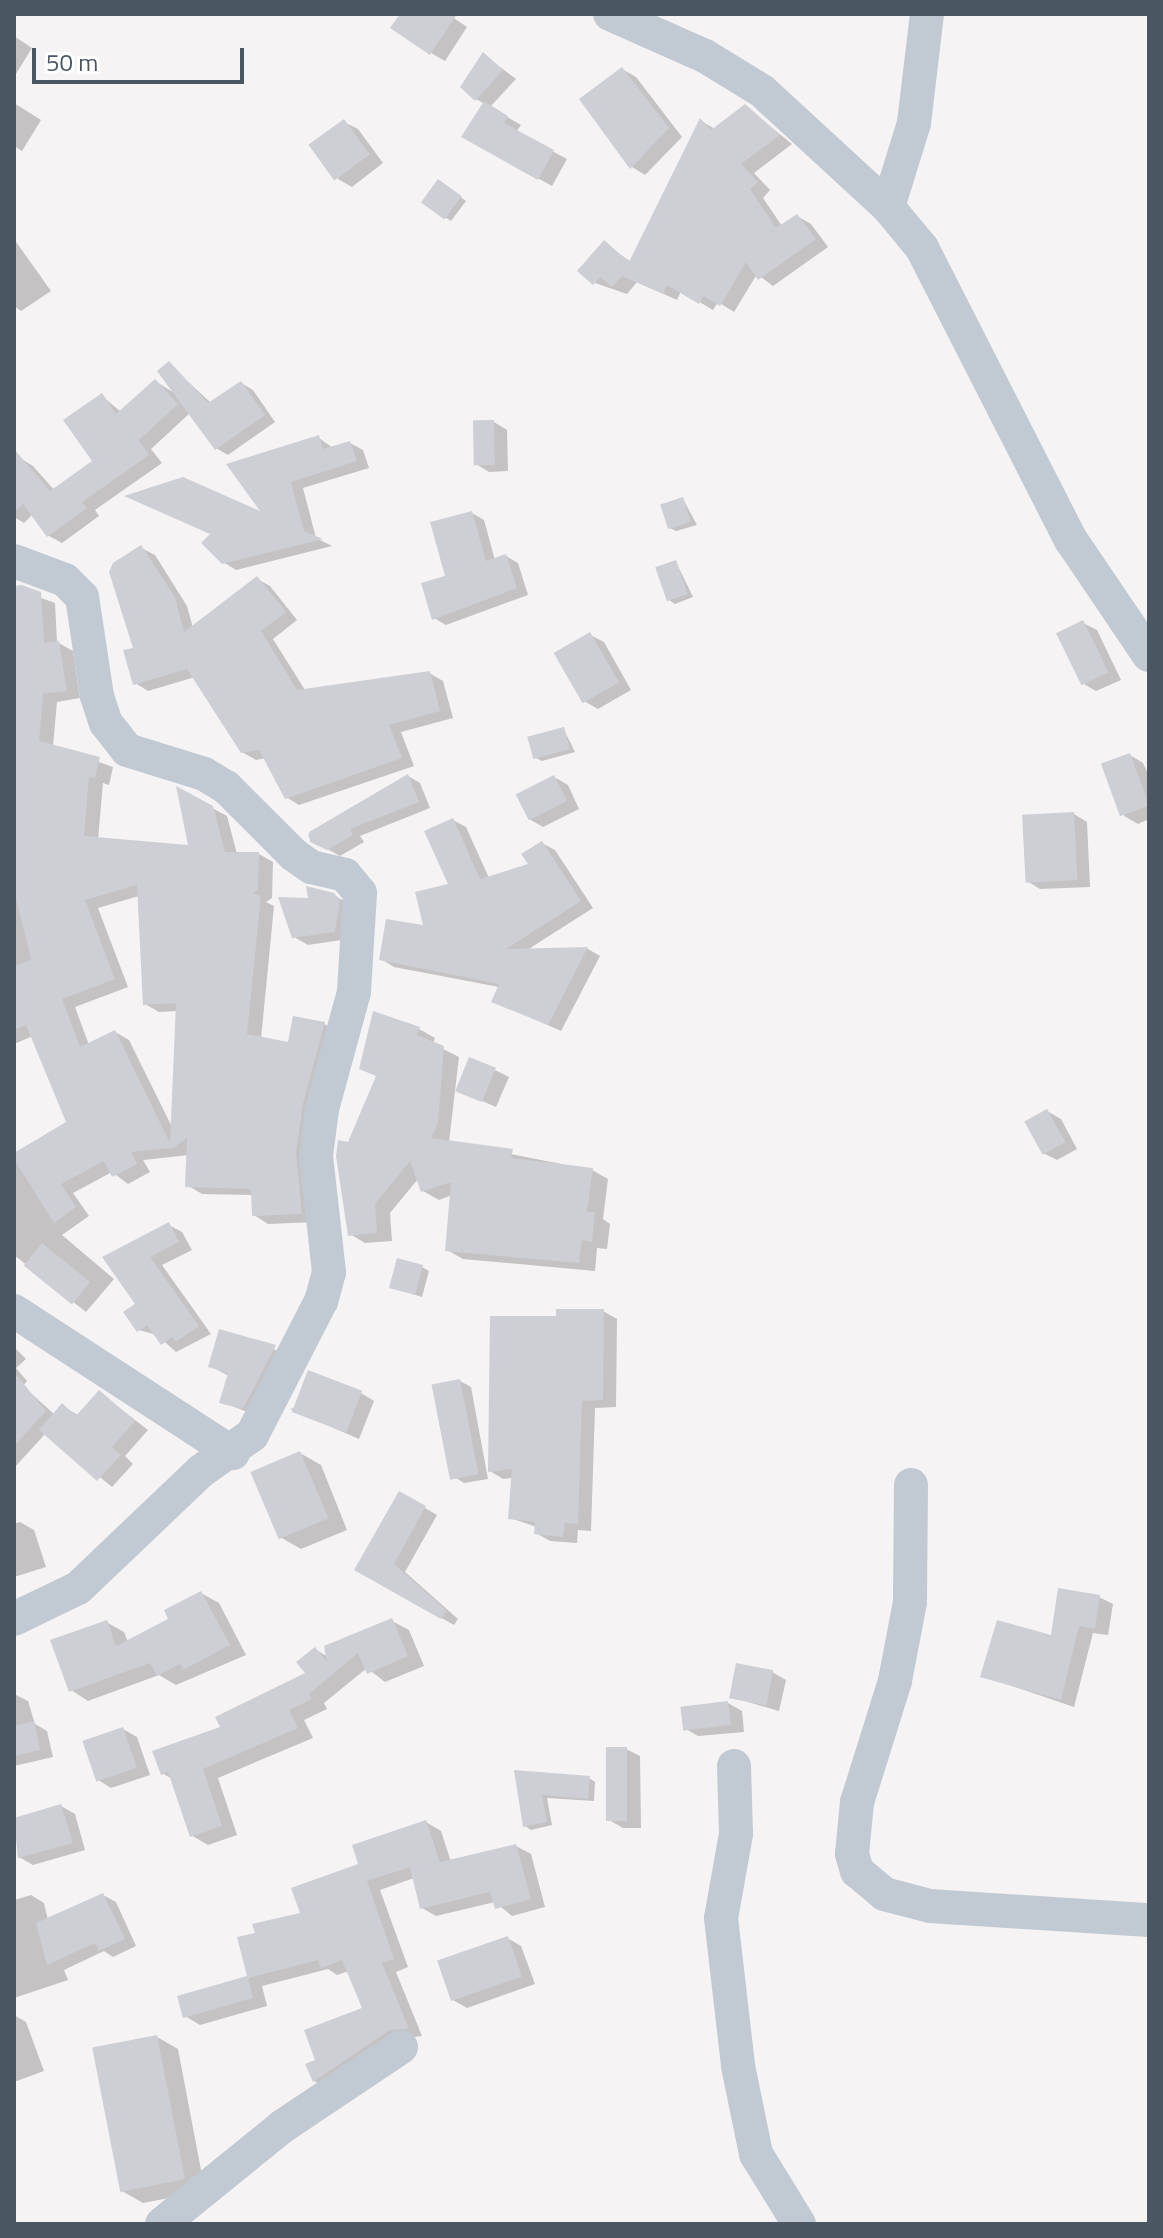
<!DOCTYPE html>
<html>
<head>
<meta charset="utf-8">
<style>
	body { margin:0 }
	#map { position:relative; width:1163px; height:2238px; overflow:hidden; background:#f5f3f3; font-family:"Titillium Web",sans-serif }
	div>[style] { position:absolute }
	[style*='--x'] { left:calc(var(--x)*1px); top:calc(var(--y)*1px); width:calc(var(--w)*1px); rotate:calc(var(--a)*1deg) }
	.shadow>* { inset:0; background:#0003 }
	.building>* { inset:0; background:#cdcfd5; transform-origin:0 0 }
	.minor>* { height:34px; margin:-17px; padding:0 17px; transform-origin:17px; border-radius:17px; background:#c1cad2 }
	span { translate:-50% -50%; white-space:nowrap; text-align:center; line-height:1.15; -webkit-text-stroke:6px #fff; paint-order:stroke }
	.frame { position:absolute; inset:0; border:16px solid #4a5661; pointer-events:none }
	.scale { position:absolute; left:32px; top:48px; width:212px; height:36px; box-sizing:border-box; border:4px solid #4a5661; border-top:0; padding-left:10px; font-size:24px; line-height:28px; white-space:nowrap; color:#4a5661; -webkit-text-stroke:6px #fff; paint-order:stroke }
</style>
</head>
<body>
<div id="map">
	<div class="shadow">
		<div style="clip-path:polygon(402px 14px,448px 14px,467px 27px,445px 61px,431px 53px)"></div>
		<div style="clip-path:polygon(14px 36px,32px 48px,14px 77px)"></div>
		<div style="clip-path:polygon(484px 55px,516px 79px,490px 107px,521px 125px,516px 132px,567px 159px,552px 186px,464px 137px,485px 104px,476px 99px)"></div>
		<div style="clip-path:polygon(622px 69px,636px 77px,682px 137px,645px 175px,632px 167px,581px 99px)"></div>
		<div style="clip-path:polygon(14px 103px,41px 120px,22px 151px,14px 146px)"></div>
		<div style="clip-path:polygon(745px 106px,792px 144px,754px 173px,770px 190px,763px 198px,782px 226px,797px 216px,811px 224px,828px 247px,773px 286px,757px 274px,734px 312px,718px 302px,713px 310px,681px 291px,677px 300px,637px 282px,627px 294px,595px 283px,604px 243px,631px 262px,701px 121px,715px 129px)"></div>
		<div style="clip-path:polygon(344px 122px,358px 129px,383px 163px,352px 187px,338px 179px)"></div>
		<div style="clip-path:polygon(444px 185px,466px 201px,451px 221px,445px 217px)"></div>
		<div style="clip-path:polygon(14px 239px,51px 291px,21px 311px,14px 306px)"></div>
		<div style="clip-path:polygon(169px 364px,211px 403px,241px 383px,253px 390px,275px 422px,228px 455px,216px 448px,190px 413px,151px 449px,162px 463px,95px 510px,99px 516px,62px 543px,49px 536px,33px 514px,24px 523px,14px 517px,14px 463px,20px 458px,33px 466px,55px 491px,94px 461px,102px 396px,121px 412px,155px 381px,176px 394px)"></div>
		<div style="clip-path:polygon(494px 422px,507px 430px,508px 471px,489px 472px,476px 464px)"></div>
		<div style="clip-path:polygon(319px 438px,333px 448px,350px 443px,363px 450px,369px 468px,303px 488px,316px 538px,332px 546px,236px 570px,223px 562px,266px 516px)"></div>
		<div style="clip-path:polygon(683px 499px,697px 525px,676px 531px,670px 528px)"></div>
		<div style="clip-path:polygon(472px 513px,484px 520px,495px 560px,506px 556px,518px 563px,528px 595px,446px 625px,434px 618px)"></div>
		<div style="clip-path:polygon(141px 548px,155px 555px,187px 606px,193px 628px,257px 579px,270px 586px,297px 620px,273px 639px,305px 690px,429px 673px,443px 681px,453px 718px,401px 732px,414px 766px,299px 805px,286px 797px,266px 758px,256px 760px,242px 752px,195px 677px,148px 691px,135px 683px)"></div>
		<div style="clip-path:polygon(676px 562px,693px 597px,675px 604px,669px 600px)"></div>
		<div style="clip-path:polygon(evenodd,14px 588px,55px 603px,57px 642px,73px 651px,80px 698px,57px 702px,53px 746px,113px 767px,109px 785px,103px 783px,98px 840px,190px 847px,212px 808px,227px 816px,237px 854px,259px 854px,273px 862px,272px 898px,266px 902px,274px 906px,261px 1039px,290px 1045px,324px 1024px,338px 1032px,316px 1222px,268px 1224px,254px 1215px,253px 1195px,202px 1194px,187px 1185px,189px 1155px,143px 1160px,150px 1172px,128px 1184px,112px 1172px,73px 1193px,89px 1216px,62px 1235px,114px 1279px,86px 1312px,14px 1255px,14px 1158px,69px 1122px,33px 1036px,14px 1044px,14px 588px,139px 896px,145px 1004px,159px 1012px,177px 1011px,173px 1129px,129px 1040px,115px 1032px,89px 1045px,75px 1007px,128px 987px,98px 908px,139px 896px)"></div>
		<div style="clip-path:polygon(1083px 623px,1097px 630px,1121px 680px,1096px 691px,1082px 683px)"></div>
		<div style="clip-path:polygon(590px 635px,604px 642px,631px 690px,598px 709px,584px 701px)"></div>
		<div style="clip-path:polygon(564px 730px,575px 752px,542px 761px,536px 758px)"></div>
		<div style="clip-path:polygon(1130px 755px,1143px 763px,1149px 776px,1149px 819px,1138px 824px,1124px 816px)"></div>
		<div style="clip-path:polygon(408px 776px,420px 783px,430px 808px,360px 836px,364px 842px,340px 856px,311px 840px,308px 835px)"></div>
		<div style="clip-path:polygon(554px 777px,568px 785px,579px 809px,543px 827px,529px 819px)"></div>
		<div style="clip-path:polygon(1074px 814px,1087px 822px,1090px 887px,1040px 889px,1027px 881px)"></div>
		<div style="clip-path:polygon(453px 820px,466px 827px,489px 878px,531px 865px,542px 843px,555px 850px,593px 908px,527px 950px,588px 949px,600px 956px,561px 1031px,494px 1001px,499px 987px,394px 967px,381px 959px,426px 928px,451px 885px)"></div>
		<div style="clip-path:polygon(333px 895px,348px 903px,348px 939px,308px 945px,294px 937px,310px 900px)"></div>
		<div style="clip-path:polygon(374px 1014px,419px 1029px,435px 1038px,433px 1044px,459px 1057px,449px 1142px,592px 1170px,608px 1179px,603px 1219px,610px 1224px,607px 1249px,597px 1248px,595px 1271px,463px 1259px,447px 1250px,452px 1195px,439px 1200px,423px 1191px,418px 1179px,390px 1213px,392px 1241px,365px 1243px,350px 1234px,350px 1144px,378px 1077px,362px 1068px)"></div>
		<div style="clip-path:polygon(495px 1070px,509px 1077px,496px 1107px,457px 1090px)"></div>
		<div style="clip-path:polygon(1047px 1111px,1061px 1119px,1077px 1149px,1057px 1160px,1043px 1153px)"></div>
		<div style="clip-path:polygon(169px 1225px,182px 1232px,192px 1250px,162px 1265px,211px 1334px,176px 1352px,157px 1335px,139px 1330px,138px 1304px,105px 1258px)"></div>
		<div style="clip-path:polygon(422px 1267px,429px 1271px,422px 1297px,391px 1287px)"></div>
		<div style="clip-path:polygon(603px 1311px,617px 1319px,616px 1407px,595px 1408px,591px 1531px,578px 1530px,577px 1543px,550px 1541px,536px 1533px,537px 1527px,510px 1518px,513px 1478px,503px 1479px,490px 1471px,558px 1318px)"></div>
		<div style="clip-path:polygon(220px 1331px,288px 1354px,257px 1416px,222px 1402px,229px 1376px,210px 1366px)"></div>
		<div style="clip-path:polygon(14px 1347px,26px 1359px,16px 1368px,27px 1381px,23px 1386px,55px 1415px,63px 1406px,79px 1416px,100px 1393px,148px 1430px,125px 1456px,133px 1464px,112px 1487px,46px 1433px,14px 1468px)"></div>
		<div style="clip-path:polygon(460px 1381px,471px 1387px,488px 1479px,464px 1483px,453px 1476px)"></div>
		<div style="clip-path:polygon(361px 1393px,374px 1401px,359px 1439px,290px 1409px)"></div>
		<div style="clip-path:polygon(300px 1453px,321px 1465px,347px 1530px,301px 1549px,280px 1537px,253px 1472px)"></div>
		<div style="clip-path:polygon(399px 1493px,437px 1515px,405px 1572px,458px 1619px,454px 1625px,357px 1570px)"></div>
		<div style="clip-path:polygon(20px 1522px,34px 1530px,46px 1567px,14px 1577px,14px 1524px)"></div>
		<div style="clip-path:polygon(201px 1593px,219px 1603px,246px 1655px,176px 1685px,159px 1675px,88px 1701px,71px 1690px,106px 1622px,124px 1632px,128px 1642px,171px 1619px)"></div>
		<div style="clip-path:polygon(1099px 1597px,1113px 1604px,1108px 1635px,1093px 1633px,1074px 1707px,983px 1676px,1053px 1638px)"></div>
		<div style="clip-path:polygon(392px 1621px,409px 1630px,424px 1666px,385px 1682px,367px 1668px,324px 1703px,327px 1709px,304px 1720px,313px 1738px,218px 1778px,237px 1835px,208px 1845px,191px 1835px,172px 1779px,162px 1773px,308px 1673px,315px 1649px,328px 1657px)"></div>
		<div style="clip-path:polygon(772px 1672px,786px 1680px,779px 1711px,731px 1697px)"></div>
		<div style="clip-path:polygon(14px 1694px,28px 1701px,35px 1724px,47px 1731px,53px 1757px,14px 1766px)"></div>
		<div style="clip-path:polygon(728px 1703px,742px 1711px,744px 1732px,698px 1736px,684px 1728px)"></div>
		<div style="clip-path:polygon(123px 1729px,137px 1737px,150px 1775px,111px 1788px,98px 1780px)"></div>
		<div style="clip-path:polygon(626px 1749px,640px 1756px,641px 1828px,623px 1828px,609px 1820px)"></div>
		<div style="clip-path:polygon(517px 1772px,589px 1778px,595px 1782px,594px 1801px,547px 1798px,552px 1825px,531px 1830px,525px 1826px)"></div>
		<div style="clip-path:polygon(61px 1806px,75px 1814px,85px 1850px,33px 1865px,19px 1857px,14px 1820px)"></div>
		<div style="clip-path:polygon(426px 1822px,441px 1831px,451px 1862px,516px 1846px,531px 1854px,545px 1907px,512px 1916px,495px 1902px,436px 1916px,422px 1908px,414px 1878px,380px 1890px,408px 1967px,396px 1972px,422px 2036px,406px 2038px,329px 2089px,314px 2081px,318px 2061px,365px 2009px,349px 1971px,337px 1975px,328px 1969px,262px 1986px,267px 2006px,200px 2025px,185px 2016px,179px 1997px,250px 1978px,240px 1939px,303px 1914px,360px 1865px)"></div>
		<div style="clip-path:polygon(31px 1895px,44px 1903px,48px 1920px,103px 1895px,116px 1902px,136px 1946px,113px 1957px,104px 1951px,64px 1970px,68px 1980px,14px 1998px,14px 1900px)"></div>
		<div style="clip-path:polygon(507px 1938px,521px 1946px,535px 1984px,467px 2008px,453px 2000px)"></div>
		<div style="clip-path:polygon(14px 2015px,26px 2022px,44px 2071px,14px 2082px)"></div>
		<div style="clip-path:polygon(157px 2037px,178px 2049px,205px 2191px,143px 2203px,122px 2191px)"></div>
	</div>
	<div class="building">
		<div style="clip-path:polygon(400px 14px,457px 14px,430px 55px,390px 28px)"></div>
		<div style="clip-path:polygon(483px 52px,503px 70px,475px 101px,460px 87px)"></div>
		<div style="clip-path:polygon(622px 67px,669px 128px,630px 169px,579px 99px)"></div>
		<div style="clip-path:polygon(484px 101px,508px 116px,504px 123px,554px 150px,538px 180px,461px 137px)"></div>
		<div style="clip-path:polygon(745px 104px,780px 135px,741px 164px,758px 182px,750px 189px,776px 228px,797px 214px,816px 239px,758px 280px,746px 262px,720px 306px,704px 296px,699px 304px,667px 285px,663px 294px,622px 276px,612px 287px,600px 277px,593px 285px,577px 271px,604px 240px,629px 262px,700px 118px,711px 130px)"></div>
		<div style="left:344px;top:119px;width:44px;height:44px;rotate:54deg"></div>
		<div style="left:438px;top:179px;width:29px;height:29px;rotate:36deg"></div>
		<div style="clip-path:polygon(169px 361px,208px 403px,241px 381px,265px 415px,215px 450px,157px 371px)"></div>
		<div style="clip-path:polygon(155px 379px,178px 404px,139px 440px,149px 455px,82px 502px,87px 508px,47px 537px,23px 504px,14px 512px,14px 449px,50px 491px,92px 461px,63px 420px,102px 393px,116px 414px)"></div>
		<div style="left:494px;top:420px;width:45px;height:21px;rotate:89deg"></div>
		<div style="clip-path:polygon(319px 435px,323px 449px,350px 441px,357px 461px,291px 482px,304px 531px,323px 539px,222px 564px,201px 543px,210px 534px,124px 496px,183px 477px,260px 511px,226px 464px)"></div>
		<div style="left:683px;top:497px;width:26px;height:24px;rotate:72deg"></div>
		<div style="clip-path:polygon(472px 511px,486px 561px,506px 554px,517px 588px,432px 620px,421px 583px,445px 576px,430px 522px)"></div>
		<div style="clip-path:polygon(141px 545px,175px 597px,184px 632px,257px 576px,286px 612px,261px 631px,297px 690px,430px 671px,440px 711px,389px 725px,402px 758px,285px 799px,259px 750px,241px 753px,187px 669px,133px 685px,123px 650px,133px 648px,109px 572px,113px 563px)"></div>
		<div style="left:676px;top:560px;width:36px;height:22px;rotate:71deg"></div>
		<div style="clip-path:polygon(evenodd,22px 585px,41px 592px,44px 643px,59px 641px,67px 691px,43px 694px,39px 741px,100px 757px,95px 778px,89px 777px,84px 836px,188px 845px,176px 786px,213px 806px,225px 852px,259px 852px,258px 890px,253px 893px,261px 896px,247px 1034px,288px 1042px,293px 1016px,325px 1022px,303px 1104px,296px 1153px,302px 1214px,252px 1216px,251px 1189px,185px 1187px,187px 1138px,173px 1148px,131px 1152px,137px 1164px,112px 1177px,104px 1161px,61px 1184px,76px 1207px,54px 1223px,14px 1159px,14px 1153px,66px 1122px,26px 1025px,14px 1030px,14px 967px,31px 959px,14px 891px,14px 586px,22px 585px,137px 885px,143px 1005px,176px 1003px,170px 1143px,115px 1030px,80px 1047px,62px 999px,115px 979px,85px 900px,137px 885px)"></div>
		<div style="left:1083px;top:620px;width:58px;height:30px;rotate:64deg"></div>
		<div style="left:590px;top:632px;width:58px;height:42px;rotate:60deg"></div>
		<div style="left:564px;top:727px;width:23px;height:38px;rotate:75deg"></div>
		<div style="left:1130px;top:753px;width:56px;height:31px;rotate:70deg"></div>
		<div style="clip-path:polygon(408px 774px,419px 802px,350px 829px,353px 835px,327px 850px,310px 842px,309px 832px)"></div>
		<div style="left:554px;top:775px;width:29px;height:43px;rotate:63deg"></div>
		<div style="left:1074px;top:812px;width:68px;height:52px;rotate:87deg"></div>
		<div style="clip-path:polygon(453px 818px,480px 879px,528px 864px,521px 854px,542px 841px,581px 901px,506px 949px,588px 947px,548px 1025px,491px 1002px,499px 984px,379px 960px,386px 919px,423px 925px,415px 892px,448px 884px,424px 831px)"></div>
		<div style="clip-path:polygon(306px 886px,334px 893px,340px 900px,335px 932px,292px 938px,278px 897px,308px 898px)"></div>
		<div style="clip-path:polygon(373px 1011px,420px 1027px,417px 1035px,444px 1046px,438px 1123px,431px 1138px,513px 1149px,511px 1158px,593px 1168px,587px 1212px,595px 1212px,592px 1242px,582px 1240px,579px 1263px,445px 1251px,451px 1182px,421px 1192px,410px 1161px,375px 1204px,377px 1233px,348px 1236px,336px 1156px,338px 1140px,348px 1142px,376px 1076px,359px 1069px)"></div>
		<div style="left:469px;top:1057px;width:29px;height:37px;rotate:22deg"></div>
		<div style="left:1047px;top:1109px;width:38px;height:26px;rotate:61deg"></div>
		<div style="clip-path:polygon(169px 1222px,179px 1242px,150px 1257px,199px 1326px,176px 1342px,172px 1337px,161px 1345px,147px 1325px,137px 1332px,123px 1312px,135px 1304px,102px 1257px)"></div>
		<div style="left:42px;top:1243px;width:62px;height:29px;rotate:39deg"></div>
		<div style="left:397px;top:1258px;width:27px;height:31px;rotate:15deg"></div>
		<div style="clip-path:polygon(556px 1309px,604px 1309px,603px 1400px,582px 1401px,578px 1524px,565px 1523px,563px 1537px,534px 1534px,535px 1522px,508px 1519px,512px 1469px,488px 1472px,490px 1316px,556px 1316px)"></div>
		<div style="clip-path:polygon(219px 1329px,276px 1345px,243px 1409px,219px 1403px,228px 1373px,208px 1367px)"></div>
		<div style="left:308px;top:1370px;width:58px;height:45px;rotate:21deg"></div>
		<div style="clip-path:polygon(14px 1372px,46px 1411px,14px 1446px)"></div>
		<div style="left:460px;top:1379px;width:97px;height:29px;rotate:79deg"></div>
		<div style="clip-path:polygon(99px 1390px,135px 1421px,112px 1447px,121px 1455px,97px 1481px,39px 1430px,62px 1403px,76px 1416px)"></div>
		<div style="left:300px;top:1451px;width:73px;height:54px;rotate:67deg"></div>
		<div style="clip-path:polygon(399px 1491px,426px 1506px,394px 1564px,447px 1611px,441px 1619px,354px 1570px)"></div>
		<div style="clip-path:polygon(1058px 1588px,1100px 1595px,1095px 1629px,1079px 1626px,1061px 1700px,980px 1677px,997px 1620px,1051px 1635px)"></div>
		<div style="clip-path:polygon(201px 1591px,230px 1645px,183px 1670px,180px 1664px,157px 1676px,150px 1663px,69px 1692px,50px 1640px,107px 1620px,116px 1646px,168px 1619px,164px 1610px)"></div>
		<div style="clip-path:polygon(392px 1618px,408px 1656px,367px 1674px,358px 1653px,309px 1694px,312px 1699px,289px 1710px,298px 1728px,203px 1769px,222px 1826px,190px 1837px,168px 1772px,161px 1775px,152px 1751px,220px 1727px,215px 1717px,305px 1673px,296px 1662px,315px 1647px,327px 1662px,324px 1646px)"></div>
		<div style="left:736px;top:1663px;width:38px;height:36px;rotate:11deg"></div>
		<div style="left:728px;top:1701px;width:24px;height:48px;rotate:83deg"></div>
		<div style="clip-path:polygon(34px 1721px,40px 1750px,14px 1756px,14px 1726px)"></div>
		<div style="left:123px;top:1727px;width:43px;height:43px;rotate:71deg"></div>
		<div style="left:606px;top:1747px;width:21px;height:74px"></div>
		<div style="clip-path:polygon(514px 1770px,590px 1776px,588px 1799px,542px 1795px,547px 1822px,523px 1827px)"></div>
		<div style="clip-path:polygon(61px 1804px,73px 1843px,18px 1858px,14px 1818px)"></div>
		<div style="clip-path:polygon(426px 1820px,440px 1862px,516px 1844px,531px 1899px,495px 1909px,490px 1892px,420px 1909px,410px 1867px,367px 1881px,394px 1959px,382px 1963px,409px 2029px,390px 2030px,313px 2082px,305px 2064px,315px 2060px,304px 2030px,362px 2008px,342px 1960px,321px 1968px,318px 1960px,248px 1978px,253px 1998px,183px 2018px,177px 1996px,247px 1976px,237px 1937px,255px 1933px,252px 1924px,300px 1913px,291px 1888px,358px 1864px,352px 1845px)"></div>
		<div style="clip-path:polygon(103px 1893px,125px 1939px,99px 1951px,95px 1943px,47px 1965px,36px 1923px)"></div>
		<div style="left:508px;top:1936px;width:43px;height:75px;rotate:71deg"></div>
		<div style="left:157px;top:2035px;width:147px;height:66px;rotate:79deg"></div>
	</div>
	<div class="minor">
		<div style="--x:610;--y:14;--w:104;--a:23.9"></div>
		<div style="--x:705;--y:56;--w:67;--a:31.6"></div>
		<div style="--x:762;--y:91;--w:171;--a:42.6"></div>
		<div style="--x:888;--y:207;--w:53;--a:50.3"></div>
		<div style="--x:922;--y:248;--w:328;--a:63"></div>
		<div style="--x:1071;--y:540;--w:139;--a:55.9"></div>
		<div style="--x:888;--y:207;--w:88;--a:-72.8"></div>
		<div style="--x:914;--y:123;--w:110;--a:-83.2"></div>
		<div style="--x:14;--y:561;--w:54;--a:20.4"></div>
		<div style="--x:65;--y:580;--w:24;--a:45"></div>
		<div style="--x:82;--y:597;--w:100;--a:81.4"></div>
		<div style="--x:97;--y:696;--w:28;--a:72"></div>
		<div style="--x:106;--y:723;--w:34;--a:52"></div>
		<div style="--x:127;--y:750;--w:81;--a:17.3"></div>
		<div style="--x:204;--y:774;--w:26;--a:31"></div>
		<div style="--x:226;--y:787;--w:96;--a:45"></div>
		<div style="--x:294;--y:855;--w:21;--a:35"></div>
		<div style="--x:311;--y:867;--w:35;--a:13"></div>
		<div style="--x:345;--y:875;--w:23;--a:50"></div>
		<div style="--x:360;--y:893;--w:99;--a:93.5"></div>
		<div style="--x:354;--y:992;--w:121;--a:105.3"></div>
		<div style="--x:322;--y:1109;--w:47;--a:97.3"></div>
		<div style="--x:316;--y:1156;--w:117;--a:83.6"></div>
		<div style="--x:329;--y:1272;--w:30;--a:105"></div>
		<div style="--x:321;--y:1301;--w:151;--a:117.2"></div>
		<div style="--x:252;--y:1435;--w:62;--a:144.8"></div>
		<div style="--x:201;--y:1471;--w:170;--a:136.4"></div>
		<div style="--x:78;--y:1588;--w:71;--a:154.2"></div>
		<div style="--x:14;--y:1311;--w:261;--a:33"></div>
		<div style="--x:911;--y:1485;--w:117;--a:90.5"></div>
		<div style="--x:910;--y:1602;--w:80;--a:100.8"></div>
		<div style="--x:895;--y:1681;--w:127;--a:107.4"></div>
		<div style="--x:857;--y:1802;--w:52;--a:95.5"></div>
		<div style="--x:852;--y:1854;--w:18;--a:74"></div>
		<div style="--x:857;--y:1871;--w:35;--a:40"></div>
		<div style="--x:884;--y:1894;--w:48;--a:14.6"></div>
		<div style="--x:930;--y:1906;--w:219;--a:3.7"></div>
		<div style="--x:734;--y:1766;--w:68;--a:88.3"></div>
		<div style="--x:736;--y:1834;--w:85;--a:100.1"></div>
		<div style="--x:721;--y:1918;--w:149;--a:83.4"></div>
		<div style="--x:738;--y:2066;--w:90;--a:78.4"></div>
		<div style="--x:756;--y:2154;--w:82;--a:58.4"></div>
		<div style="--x:162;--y:2224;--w:156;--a:-39"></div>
		<div style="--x:283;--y:2126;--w:142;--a:-33.8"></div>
	</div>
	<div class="frame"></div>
	<div class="scale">50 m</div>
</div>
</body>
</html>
